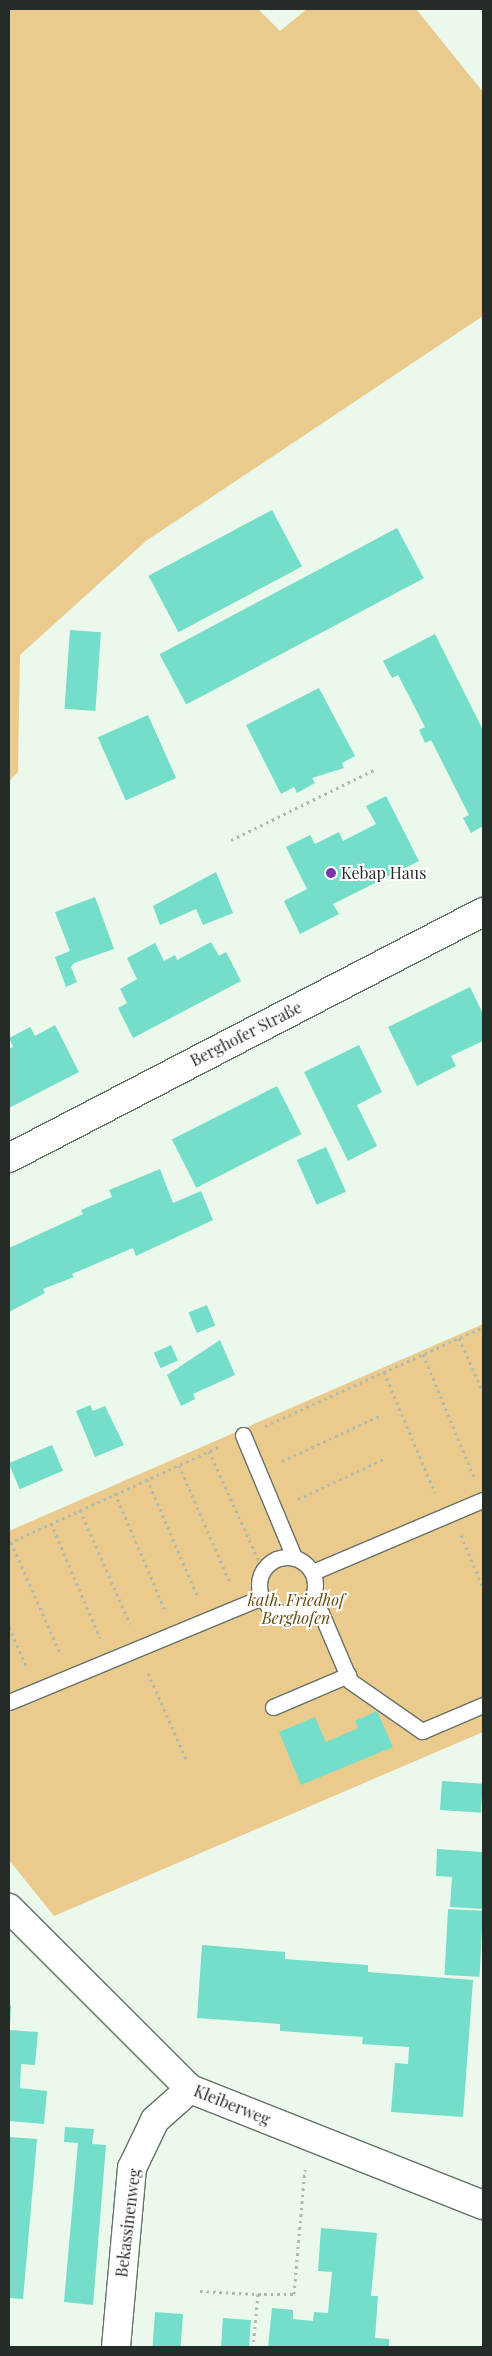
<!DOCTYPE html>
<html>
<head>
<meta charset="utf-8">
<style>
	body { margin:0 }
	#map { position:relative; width:492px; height:2356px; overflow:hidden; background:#ebf9ec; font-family:"Playfair Display",serif }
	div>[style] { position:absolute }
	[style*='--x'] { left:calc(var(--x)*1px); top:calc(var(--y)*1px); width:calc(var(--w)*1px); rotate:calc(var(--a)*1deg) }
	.green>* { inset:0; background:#eacb8d }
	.building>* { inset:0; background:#74deca; transform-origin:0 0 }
	.path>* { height:3px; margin-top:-1.5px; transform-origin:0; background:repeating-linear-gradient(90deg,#aebaaf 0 2.5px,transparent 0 6.5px) }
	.roads { filter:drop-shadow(1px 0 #657166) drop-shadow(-1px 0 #657166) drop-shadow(0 1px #657166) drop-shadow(0 -1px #657166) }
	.lane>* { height:15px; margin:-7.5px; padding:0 7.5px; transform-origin:7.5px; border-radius:7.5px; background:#fff }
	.lane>.ring { margin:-7.5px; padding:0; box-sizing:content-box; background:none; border:15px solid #fff; border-radius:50% }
	.street>* { height:28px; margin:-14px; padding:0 14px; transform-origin:14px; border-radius:14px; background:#fff }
	.secondary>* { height:28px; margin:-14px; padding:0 14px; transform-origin:14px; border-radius:14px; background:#fff }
	.dots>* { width:14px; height:14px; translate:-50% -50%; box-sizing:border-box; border:2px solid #fff; border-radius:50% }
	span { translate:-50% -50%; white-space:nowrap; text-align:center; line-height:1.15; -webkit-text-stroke:4px #fff; paint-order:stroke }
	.poi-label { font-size:16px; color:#252b26 }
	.left { translate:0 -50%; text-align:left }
	.street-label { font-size:16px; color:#252b26 }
	.park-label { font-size:16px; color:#634a0e; font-style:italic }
	.frame { position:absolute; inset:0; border:10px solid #252b26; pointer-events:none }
</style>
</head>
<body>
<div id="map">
	<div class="green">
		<div style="clip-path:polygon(9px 9px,258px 9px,280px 31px,307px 9px,416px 9px,483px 92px,483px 316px,146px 541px,20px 655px,18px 772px,9px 781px)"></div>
		<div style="clip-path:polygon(483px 1324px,483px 1732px,54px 1916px,9px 1860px,9px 1531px)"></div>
	</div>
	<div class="building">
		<div style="left:272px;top:510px;width:64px;height:140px;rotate:62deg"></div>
		<div style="left:397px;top:528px;width:57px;height:269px;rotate:62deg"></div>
		<div style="left:70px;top:630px;width:31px;height:79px;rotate:4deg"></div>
		<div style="clip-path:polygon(435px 634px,483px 730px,483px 826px,471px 833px,463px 818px,469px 815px,431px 740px,425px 743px,419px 730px,425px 727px,398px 675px,392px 678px,383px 661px)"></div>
		<div style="clip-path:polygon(319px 688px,355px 756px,342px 763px,344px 768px,312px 778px,315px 783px,297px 793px,294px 787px,281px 794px,246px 725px)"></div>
		<div style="left:148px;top:715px;width:69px;height:55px;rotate:66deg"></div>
		<div style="clip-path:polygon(386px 796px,419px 861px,333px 904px,339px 914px,300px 934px,284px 901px,307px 889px,286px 847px,310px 835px,315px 844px,339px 832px,343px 841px,376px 824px,366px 806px)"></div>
		<div style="clip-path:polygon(216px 872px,233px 913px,203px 925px,196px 909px,160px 925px,153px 906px)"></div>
		<div style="clip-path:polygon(95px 897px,114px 949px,74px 963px,71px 967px,77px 982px,66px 987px,55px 957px,70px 951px,55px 912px)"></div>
		<div style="clip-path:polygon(211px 942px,219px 956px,226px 952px,241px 981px,133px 1038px,118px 1008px,127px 1003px,120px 989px,137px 979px,127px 958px,155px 943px,164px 961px,175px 955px,177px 960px)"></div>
		<div style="clip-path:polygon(470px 987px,483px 1014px,483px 1041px,451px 1056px,456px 1066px,417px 1086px,388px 1027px)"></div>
		<div style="clip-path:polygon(55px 1025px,79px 1072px,9px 1108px,9px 1049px,13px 1047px,9px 1038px,30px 1027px,35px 1036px)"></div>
		<div style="clip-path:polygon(359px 1045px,382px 1092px,357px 1105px,377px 1146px,348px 1161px,304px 1072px)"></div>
		<div style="left:277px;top:1086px;width:54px;height:118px;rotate:63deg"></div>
		<div style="left:326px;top:1147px;width:49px;height:32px;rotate:66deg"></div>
		<div style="clip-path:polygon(160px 1169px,173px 1203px,201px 1191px,213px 1220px,136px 1256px,133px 1248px,72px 1274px,74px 1277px,43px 1289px,45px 1293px,9px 1312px,9px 1248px,83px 1214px,81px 1210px,112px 1197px,109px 1190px)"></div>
		<div style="left:207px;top:1305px;width:22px;height:20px;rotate:68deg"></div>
		<div style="clip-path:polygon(220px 1340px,235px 1375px,193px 1394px,195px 1399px,181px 1406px,167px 1375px)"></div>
		<div style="left:171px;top:1345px;width:17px;height:19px;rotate:66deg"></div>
		<div style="clip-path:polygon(90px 1405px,93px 1411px,105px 1406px,124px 1445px,95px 1457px,76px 1411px)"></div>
		<div style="left:52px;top:1445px;width:28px;height:47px;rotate:67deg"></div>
		<div style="clip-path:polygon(377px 1711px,393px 1747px,301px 1785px,279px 1732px,315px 1717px,326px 1742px,358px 1728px,355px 1721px)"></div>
		<div style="left:442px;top:1781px;width:41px;height:29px;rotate:4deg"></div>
		<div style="clip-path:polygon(437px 1849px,483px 1852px,483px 1909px,450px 1907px,452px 1877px,436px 1876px)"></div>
		<div style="left:448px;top:1909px;width:35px;height:66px;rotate:3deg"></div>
		<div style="clip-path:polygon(202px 1945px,285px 1952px,285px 1959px,368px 1965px,368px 1972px,473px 1980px,463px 2117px,391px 2112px,395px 2063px,408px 2064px,409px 2047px,362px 2044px,363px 2037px,280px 2031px,280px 2024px,197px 2018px)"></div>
		<div style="clip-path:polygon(9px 2006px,11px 2006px,10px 2024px,9px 2024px)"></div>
		<div style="clip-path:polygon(9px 2030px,38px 2032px,35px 2065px,21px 2064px,20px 2088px,47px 2091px,44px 2124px,9px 2121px)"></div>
		<div style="clip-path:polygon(65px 2127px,94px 2129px,92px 2144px,106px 2145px,93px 2305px,64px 2302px,78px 2143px,64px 2142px)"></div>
		<div style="clip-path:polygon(9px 2137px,37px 2139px,23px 2299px,9px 2298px)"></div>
		<div style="clip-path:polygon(321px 2228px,377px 2233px,371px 2296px,378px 2296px,375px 2338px,389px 2339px,389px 2347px,268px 2347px,272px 2308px,293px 2310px,293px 2319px,313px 2321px,314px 2312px,328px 2313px,332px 2272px,318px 2271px)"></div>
		<div style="left:155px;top:2312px;width:28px;height:35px;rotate:4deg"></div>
		<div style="left:223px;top:2318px;width:28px;height:29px;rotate:4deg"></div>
	</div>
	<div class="path">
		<div style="--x:231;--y:840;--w:161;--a:-26.1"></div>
		<div style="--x:459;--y:1338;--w:59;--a:66"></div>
		<div style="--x:423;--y:1354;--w:133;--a:67.5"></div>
		<div style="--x:384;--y:1372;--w:131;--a:67.1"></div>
		<div style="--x:265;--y:1426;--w:239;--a:-24.4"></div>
		<div style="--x:209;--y:1451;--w:131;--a:65.6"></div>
		<div style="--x:282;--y:1461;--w:109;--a:-24.9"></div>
		<div style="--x:179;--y:1465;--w:129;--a:66.6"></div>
		<div style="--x:147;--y:1479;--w:126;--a:66.7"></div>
		<div style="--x:115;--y:1493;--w:127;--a:66.9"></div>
		<div style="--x:298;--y:1499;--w:97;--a:-25"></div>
		<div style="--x:80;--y:1510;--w:124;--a:66.3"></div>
		<div style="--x:51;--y:1523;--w:125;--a:66.9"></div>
		<div style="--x:461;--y:1535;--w:57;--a:67.5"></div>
		<div style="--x:11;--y:1542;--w:121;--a:66.2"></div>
		<div style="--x:9;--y:1543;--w:233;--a:-24.6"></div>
		<div style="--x:9;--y:1627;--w:45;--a:66.3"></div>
		<div style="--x:148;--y:1673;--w:96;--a:66.1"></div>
		<div style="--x:200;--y:2291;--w:58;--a:3"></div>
		<div style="--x:258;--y:2294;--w:53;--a:95.4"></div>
		<div style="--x:258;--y:2294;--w:36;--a:0"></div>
		<div style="--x:294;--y:2294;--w:125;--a:-85"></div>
	</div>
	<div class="roads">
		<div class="lane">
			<div style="--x:243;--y:1435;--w:132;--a:67.3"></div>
			<div class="ring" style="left:259px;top:1557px;width:41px;height:41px"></div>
			<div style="--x:313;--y:1572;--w:185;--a:-23"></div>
			<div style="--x:310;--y:1602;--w:16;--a:45"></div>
			<div style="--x:321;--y:1613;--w:74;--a:66.9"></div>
			<div style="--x:350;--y:1681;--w:88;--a:34.8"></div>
			<div style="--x:422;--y:1731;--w:66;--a:-23.1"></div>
			<div style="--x:9;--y:1702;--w:274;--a:-22.5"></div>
			<div style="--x:273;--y:1707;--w:82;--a:-23.1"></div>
		</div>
		<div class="street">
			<div style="--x:9;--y:1908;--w:256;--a:45"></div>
			<div style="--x:190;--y:2089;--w:315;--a:21.6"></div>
			<div style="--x:116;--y:2347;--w:180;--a:-84.9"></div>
			<div style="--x:132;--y:2168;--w:53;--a:-64.4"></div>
			<div style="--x:155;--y:2120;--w:47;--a:-41.5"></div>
		</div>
		<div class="secondary">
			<div style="--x:9;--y:1158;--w:534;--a:-27.43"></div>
		</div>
	</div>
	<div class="dots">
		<div style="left:331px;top:873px;background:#7834a8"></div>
	</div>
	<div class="poi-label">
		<span class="left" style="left:341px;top:873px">Kebap Haus</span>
	</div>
	<div class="street-label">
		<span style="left:246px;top:1034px;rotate:-27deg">Berghofer Straße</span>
		<span style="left:232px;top:2105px;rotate:22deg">Kleiberweg</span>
		<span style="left:128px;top:2223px;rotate:-83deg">Bekassinenweg</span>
	</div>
	<div class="park-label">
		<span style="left:296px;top:1609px">kath. Friedhof<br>Berghofen</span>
	</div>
	<div class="frame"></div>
</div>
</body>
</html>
